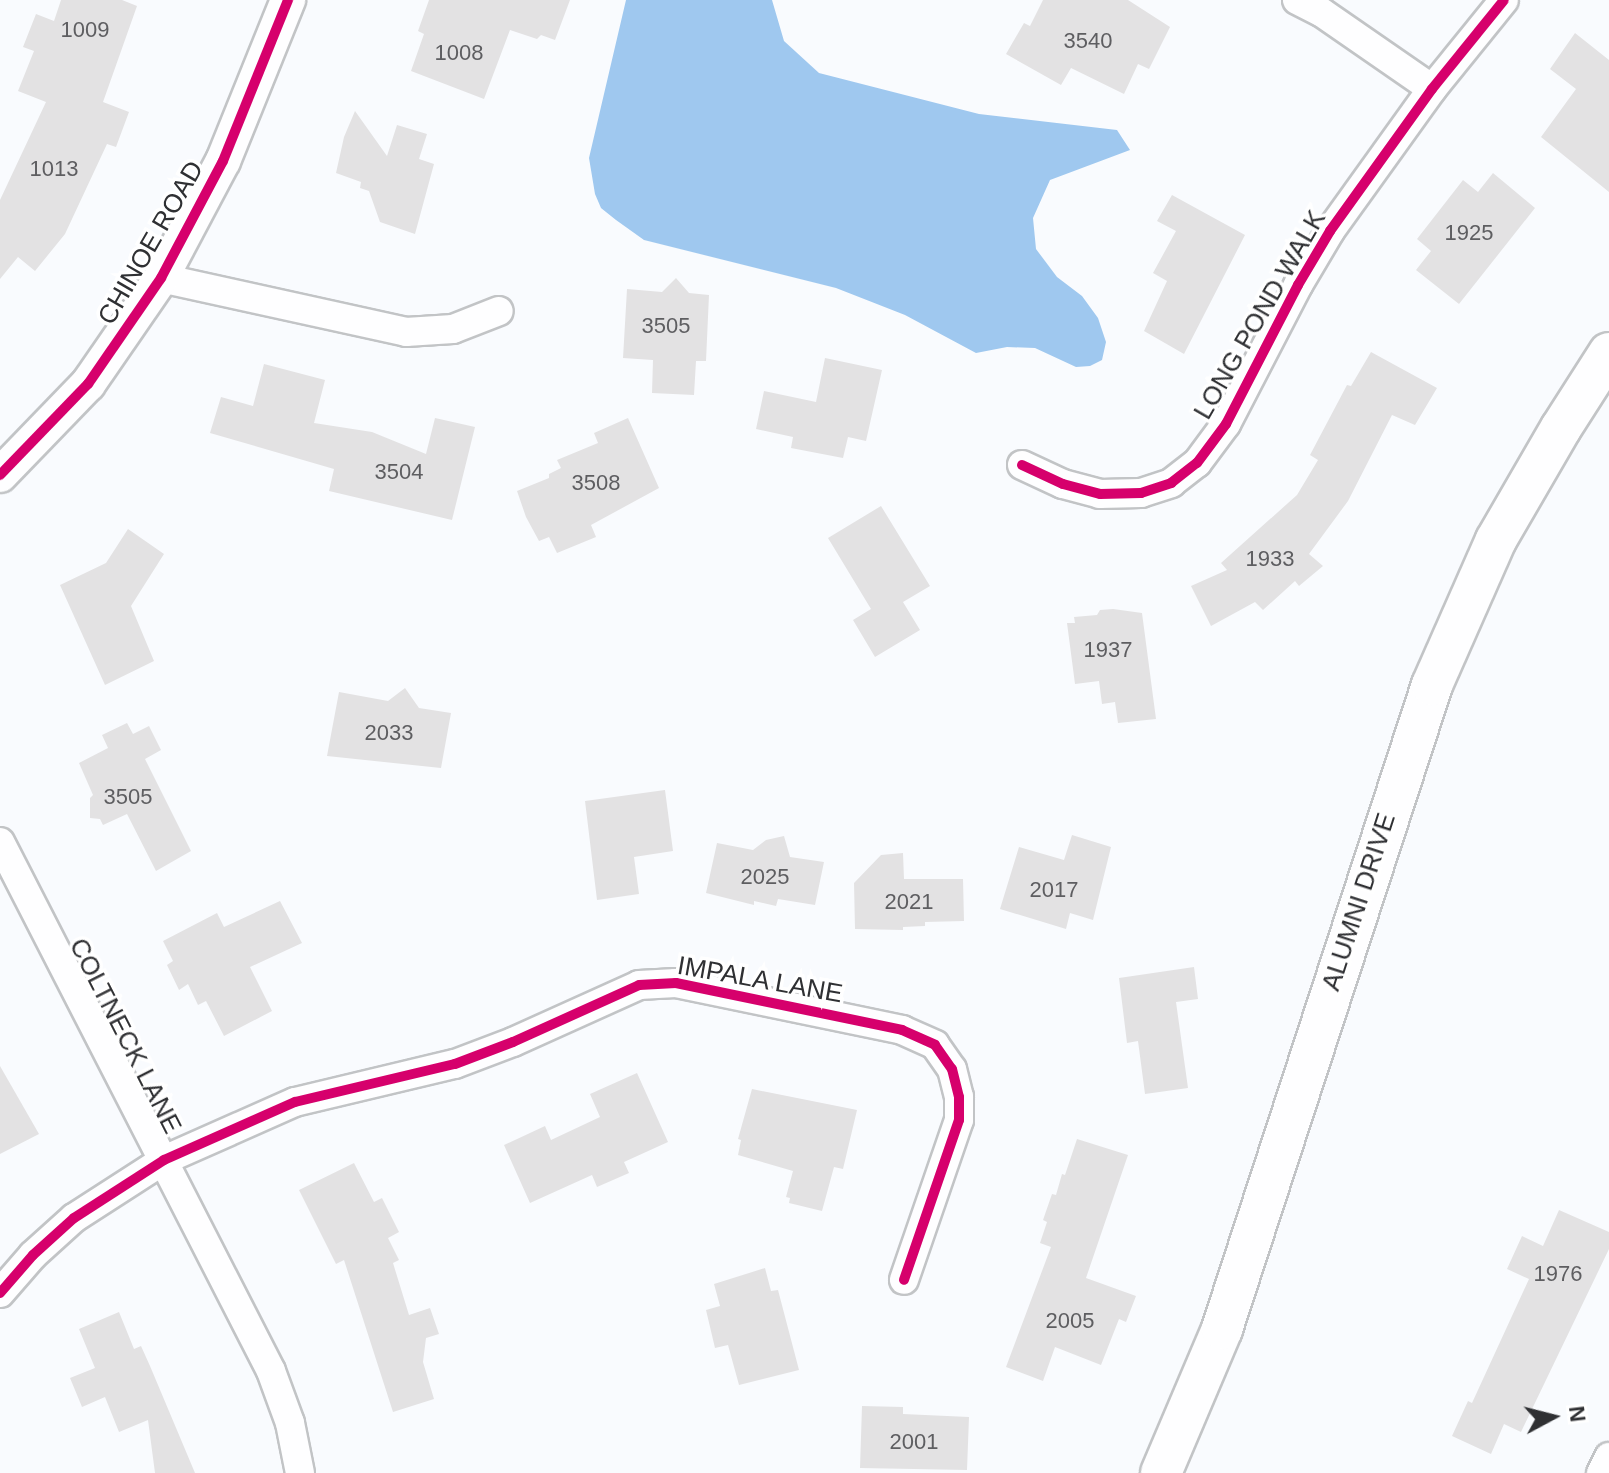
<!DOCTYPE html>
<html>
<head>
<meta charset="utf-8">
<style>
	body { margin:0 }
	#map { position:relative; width:1609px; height:1473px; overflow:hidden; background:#f9fbfe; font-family:Helvetica,sans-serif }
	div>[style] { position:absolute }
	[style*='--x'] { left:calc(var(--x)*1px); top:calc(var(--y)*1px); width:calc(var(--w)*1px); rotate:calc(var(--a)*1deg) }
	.water>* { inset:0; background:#9fc8ef }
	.building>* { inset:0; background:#e3e2e3 }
	.roads { filter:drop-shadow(2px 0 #c2c4c6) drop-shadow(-2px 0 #c2c4c6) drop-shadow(0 2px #c2c4c6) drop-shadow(0 -2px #c2c4c6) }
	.minor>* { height:28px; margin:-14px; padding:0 14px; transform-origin:14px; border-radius:14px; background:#fefeff }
	.tertiary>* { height:34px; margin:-17px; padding:0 17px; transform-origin:17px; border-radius:17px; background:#fefeff }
	.secondary>* { height:40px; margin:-20px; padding:0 20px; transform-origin:20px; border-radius:20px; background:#fefeff }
	.cycleway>* { height:10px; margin:-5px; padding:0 5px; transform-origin:5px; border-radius:5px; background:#d6006c }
	span { translate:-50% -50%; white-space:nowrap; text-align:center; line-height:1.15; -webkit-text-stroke:7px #fff; paint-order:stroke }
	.number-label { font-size:22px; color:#5e5e61 }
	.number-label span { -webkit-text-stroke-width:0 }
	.street-label { font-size:26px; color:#2f3033 }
	.north { position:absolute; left:1513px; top:1377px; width:80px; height:80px; -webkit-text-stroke:6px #fff; paint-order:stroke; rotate:83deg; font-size:22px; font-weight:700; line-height:32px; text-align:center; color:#2f3033 }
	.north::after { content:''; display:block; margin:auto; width:28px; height:36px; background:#2f3033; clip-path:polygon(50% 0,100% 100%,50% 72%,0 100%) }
</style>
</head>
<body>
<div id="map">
	<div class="water">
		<div style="clip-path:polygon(626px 0,772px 0,784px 41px,819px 73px,979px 114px,1117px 130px,1130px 150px,1050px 180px,1033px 218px,1036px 249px,1057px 277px,1082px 296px,1098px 318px,1106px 342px,1102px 360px,1090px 366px,1076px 367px,1035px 348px,1007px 347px,976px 353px,905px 315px,836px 288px,644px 240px,616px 220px,601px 208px,595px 194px,589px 158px)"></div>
	</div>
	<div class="building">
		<div style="clip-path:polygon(61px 0,122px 0,137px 6px,103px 102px,129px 112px,116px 147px,107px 144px,65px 234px,35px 271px,18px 257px,0 279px,0 200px,46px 102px,18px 91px,34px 51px,23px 47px,36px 14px,54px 21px)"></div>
		<div style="clip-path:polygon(429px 0,570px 0,555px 40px,541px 35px,537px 39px,510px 30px,484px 99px,411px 71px,424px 34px,418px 31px)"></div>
		<div style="clip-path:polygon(1043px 0,1128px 0,1170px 27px,1149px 69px,1138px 64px,1124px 94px,1071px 68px,1061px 85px,1006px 54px,1024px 23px,1030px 26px)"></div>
		<div style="clip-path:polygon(1575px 33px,1609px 60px,1609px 192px,1541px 137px,1576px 89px,1550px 69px)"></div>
		<div style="clip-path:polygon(355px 111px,387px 156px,397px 125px,427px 134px,419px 159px,434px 164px,415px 234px,380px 222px,369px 191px,360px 188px,361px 182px,336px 173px,344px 137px)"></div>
		<div style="clip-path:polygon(1493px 173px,1535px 208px,1459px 304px,1416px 270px,1431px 251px,1417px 239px,1463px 180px,1478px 192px)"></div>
		<div style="clip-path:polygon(1172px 195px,1245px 235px,1184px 354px,1144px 331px,1167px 281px,1153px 273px,1176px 231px,1157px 221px)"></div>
		<div style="clip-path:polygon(676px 278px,689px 293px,709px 295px,706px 361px,696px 361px,694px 395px,652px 393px,653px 360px,623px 358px,627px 289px,662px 292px)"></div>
		<div style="clip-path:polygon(1371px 352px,1437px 388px,1415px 425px,1392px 415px,1348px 501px,1309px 554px,1323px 566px,1299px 586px,1295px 581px,1263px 610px,1255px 602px,1211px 626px,1191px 586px,1227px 570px,1221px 563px,1297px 495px,1318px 460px,1310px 455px,1347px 385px,1351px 386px)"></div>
		<div style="clip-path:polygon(825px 358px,882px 370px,866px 441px,848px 437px,843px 458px,791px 448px,793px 437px,756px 429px,764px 391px,816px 402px)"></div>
		<div style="clip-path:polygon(264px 364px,325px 380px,314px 423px,372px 432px,426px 454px,435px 418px,475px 427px,452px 520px,329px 491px,334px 469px,210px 433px,221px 397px,253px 406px)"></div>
		<div style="clip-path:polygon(628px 418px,659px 488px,591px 525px,596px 537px,557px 553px,549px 537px,539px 541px,526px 517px,517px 491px,549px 478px,549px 474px,561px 468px,557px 460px,598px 443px,594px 433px)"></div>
		<div style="clip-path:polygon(881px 506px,930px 586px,903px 602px,920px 630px,875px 657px,853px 620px,871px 609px,828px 538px)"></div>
		<div style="clip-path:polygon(128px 529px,164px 554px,131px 606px,154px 661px,105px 685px,60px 585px,106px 563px)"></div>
		<div style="clip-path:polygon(1113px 609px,1142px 613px,1156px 719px,1118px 723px,1115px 702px,1102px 704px,1099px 681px,1075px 684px,1067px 623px,1075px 623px,1074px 617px,1097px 615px,1100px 610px)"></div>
		<div style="clip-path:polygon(405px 688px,419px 708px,451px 713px,441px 768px,327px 756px,339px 692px,388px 701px)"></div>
		<div style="clip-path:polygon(127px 723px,133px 734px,149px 726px,161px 750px,145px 759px,191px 851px,156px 871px,127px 814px,103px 825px,100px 819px,90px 818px,90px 798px,93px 795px,79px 763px,108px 748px,102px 735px)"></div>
		<div style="clip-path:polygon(665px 790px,673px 851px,634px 857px,639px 894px,597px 900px,585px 801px)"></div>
		<div style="clip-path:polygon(1072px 835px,1111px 847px,1093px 920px,1070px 913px,1066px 929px,1000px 909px,1019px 847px,1064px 860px)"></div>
		<div style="clip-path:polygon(784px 836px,790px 857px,824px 862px,815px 905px,778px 899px,776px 906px,754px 901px,754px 905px,706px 893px,717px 843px,753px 850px,766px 840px)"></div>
		<div style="clip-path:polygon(903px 853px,904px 879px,963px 879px,964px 921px,925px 922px,925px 926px,903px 927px,903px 930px,855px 929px,854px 883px,881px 855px)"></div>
		<div style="clip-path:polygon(280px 901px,302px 943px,250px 967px,272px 1011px,224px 1036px,206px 1001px,198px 1005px,188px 984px,179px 990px,167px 965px,173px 961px,163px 941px,217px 913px,224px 927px)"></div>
		<div style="clip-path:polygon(1194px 967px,1198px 999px,1176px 1002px,1188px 1088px,1145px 1094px,1138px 1041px,1127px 1043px,1119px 978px)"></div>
		<div style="clip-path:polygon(0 1066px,39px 1134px,0 1154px)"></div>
		<div style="clip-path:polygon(637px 1073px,668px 1142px,624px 1162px,629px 1173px,597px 1187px,592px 1175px,530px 1203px,504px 1145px,545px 1126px,551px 1140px,600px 1117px,590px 1094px)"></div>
		<div style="clip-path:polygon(752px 1089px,857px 1110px,843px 1169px,834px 1167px,822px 1211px,789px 1203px,790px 1198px,786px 1197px,793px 1171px,738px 1155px,741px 1140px,738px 1139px)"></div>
		<div style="clip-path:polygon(1077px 1139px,1128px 1155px,1086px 1278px,1136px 1296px,1126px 1322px,1119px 1319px,1101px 1365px,1055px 1347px,1043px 1381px,1006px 1367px,1051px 1247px,1040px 1243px,1047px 1222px,1043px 1220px,1052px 1194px,1056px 1195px,1062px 1174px,1065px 1175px)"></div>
		<div style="clip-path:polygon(354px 1163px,374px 1202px,382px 1198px,399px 1232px,388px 1238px,399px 1260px,393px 1263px,409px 1315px,430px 1308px,439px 1334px,426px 1338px,423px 1362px,434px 1399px,393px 1412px,344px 1260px,336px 1264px,299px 1190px)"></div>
		<div style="clip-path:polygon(1559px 1210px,1609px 1232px,1609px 1249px,1521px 1432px,1504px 1424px,1491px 1454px,1452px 1436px,1468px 1401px,1472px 1403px,1529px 1279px,1507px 1269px,1522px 1236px,1543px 1246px)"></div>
		<div style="clip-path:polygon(765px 1268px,771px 1291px,778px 1290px,799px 1370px,739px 1385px,728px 1345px,715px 1348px,706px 1310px,720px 1306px,714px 1284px)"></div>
		<div style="clip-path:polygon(119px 1312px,134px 1349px,141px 1346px,150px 1366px,195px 1473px,155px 1473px,148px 1420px,119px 1432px,105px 1397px,82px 1407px,70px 1378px,95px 1368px,79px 1329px)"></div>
		<div style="clip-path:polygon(862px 1406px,903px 1407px,903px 1414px,969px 1417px,967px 1470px,860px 1468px)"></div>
	</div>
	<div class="roads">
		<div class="minor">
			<div style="--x:1297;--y:0;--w:27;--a:27"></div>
			<div style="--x:1321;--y:12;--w:135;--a:34.7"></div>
			<div style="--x:161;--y:278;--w:251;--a:12.4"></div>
			<div style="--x:406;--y:332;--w:47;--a:-3.7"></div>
			<div style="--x:453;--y:329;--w:49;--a:-21.4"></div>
			<div style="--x:1022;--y:465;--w:45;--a:24.9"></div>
			<div style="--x:1063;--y:484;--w:38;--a:15"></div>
			<div style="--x:1100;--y:494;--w:41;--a:-1.4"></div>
			<div style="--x:1141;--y:493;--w:32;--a:-18"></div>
			<div style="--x:1171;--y:483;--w:33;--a:-38"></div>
			<div style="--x:1197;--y:463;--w:49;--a:-53.4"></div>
			<div style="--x:1226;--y:424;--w:157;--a:-62.6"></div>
			<div style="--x:1298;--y:285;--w:63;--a:-59.3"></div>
			<div style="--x:1330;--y:231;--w:175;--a:-54.3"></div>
			<div style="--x:1432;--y:89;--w:114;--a:-51"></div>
			<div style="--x:0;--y:842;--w:594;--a:62.87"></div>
			<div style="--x:271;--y:1371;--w:55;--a:69.9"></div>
			<div style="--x:290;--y:1423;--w:51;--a:78.7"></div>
			<div style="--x:0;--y:1293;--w:50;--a:-49"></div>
			<div style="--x:33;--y:1255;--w:55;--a:-42.1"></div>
			<div style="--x:74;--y:1218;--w:107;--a:-32.8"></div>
			<div style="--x:164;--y:1160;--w:143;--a:-23.9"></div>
			<div style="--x:295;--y:1102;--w:164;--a:-13.4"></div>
			<div style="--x:455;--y:1064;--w:62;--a:-20.8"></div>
			<div style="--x:513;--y:1042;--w:138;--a:-24.3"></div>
			<div style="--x:639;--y:985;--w:37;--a:-3"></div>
			<div style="--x:676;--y:983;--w:231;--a:11.7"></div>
			<div style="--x:902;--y:1030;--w:36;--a:24"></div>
			<div style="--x:935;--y:1045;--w:29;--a:55"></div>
			<div style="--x:952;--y:1069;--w:29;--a:76"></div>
			<div style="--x:959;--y:1097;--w:23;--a:90"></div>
			<div style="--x:959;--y:1120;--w:169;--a:109"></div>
			<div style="--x:1601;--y:1473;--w:18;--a:-63"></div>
		</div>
		<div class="tertiary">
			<div style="--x:0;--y:475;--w:127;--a:-46"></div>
			<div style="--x:88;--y:384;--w:129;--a:-55.4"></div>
			<div style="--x:161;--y:278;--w:132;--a:-62.1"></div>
			<div style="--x:223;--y:161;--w:174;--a:-68"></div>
		</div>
		<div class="secondary">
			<div style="--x:1161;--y:1473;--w:156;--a:-67"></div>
			<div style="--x:1222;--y:1329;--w:677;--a:-71.94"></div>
			<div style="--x:1432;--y:685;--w:158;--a:-66.2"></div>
			<div style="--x:1496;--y:540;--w:129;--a:-59.9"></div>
			<div style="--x:1561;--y:428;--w:89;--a:-57.4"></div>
		</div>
	</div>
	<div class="cycleway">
		<div style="--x:1022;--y:465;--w:45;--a:24.9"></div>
		<div style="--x:1063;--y:484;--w:38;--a:15"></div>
		<div style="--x:1100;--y:494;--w:41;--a:-1.4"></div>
		<div style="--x:1141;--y:493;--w:32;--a:-18"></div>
		<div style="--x:1171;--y:483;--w:33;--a:-38"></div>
		<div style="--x:1197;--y:463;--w:49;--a:-53.4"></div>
		<div style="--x:1226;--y:424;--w:157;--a:-62.6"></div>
		<div style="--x:1298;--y:285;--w:63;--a:-59.3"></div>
		<div style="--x:1330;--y:231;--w:175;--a:-54.3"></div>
		<div style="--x:1432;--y:89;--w:114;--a:-51"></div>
		<div style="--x:0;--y:475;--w:127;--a:-46"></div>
		<div style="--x:88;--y:384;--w:129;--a:-55.4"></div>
		<div style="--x:161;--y:278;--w:132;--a:-62.1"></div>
		<div style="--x:223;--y:161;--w:174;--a:-68"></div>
		<div style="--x:0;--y:1293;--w:50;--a:-49"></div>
		<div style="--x:33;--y:1255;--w:55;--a:-42.1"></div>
		<div style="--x:74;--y:1218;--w:107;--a:-32.8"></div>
		<div style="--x:164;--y:1160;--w:143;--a:-23.9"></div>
		<div style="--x:295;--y:1102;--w:164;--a:-13.4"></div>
		<div style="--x:455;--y:1064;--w:62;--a:-20.8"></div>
		<div style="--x:513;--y:1042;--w:138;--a:-24.3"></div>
		<div style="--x:639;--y:985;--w:37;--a:-3"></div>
		<div style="--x:676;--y:983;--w:231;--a:11.7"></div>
		<div style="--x:902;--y:1030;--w:36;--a:24"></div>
		<div style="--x:935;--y:1045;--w:29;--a:55"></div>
		<div style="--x:952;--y:1069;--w:29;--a:76"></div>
		<div style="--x:959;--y:1097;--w:23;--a:90"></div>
		<div style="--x:959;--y:1120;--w:169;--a:109"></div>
	</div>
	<div class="number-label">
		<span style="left:85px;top:30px">1009</span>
		<span style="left:1088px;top:41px">3540</span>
		<span style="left:459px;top:53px">1008</span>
		<span style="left:54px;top:169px">1013</span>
		<span style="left:1469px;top:233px">1925</span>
		<span style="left:666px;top:326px">3505</span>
		<span style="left:399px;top:472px">3504</span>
		<span style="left:596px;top:483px">3508</span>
		<span style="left:1270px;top:559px">1933</span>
		<span style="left:1108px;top:650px">1937</span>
		<span style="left:389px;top:733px">2033</span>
		<span style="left:128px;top:797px">3505</span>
		<span style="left:765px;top:877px">2025</span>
		<span style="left:1054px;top:890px">2017</span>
		<span style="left:909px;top:902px">2021</span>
		<span style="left:1558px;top:1274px">1976</span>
		<span style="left:1070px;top:1321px">2005</span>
		<span style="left:914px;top:1442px">2001</span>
	</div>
	<div class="street-label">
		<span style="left:151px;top:243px;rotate:-60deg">CHINOE ROAD</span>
		<span style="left:1260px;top:315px;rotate:-60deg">LONG POND WALK</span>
		<span style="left:1359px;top:902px;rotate:-72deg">ALUMNI DRIVE</span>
		<span style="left:760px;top:980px;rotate:10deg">IMPALA LANE</span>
		<span style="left:125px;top:1036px;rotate:63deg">COLTNECK LANE</span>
	</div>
	<div class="north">N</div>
</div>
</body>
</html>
